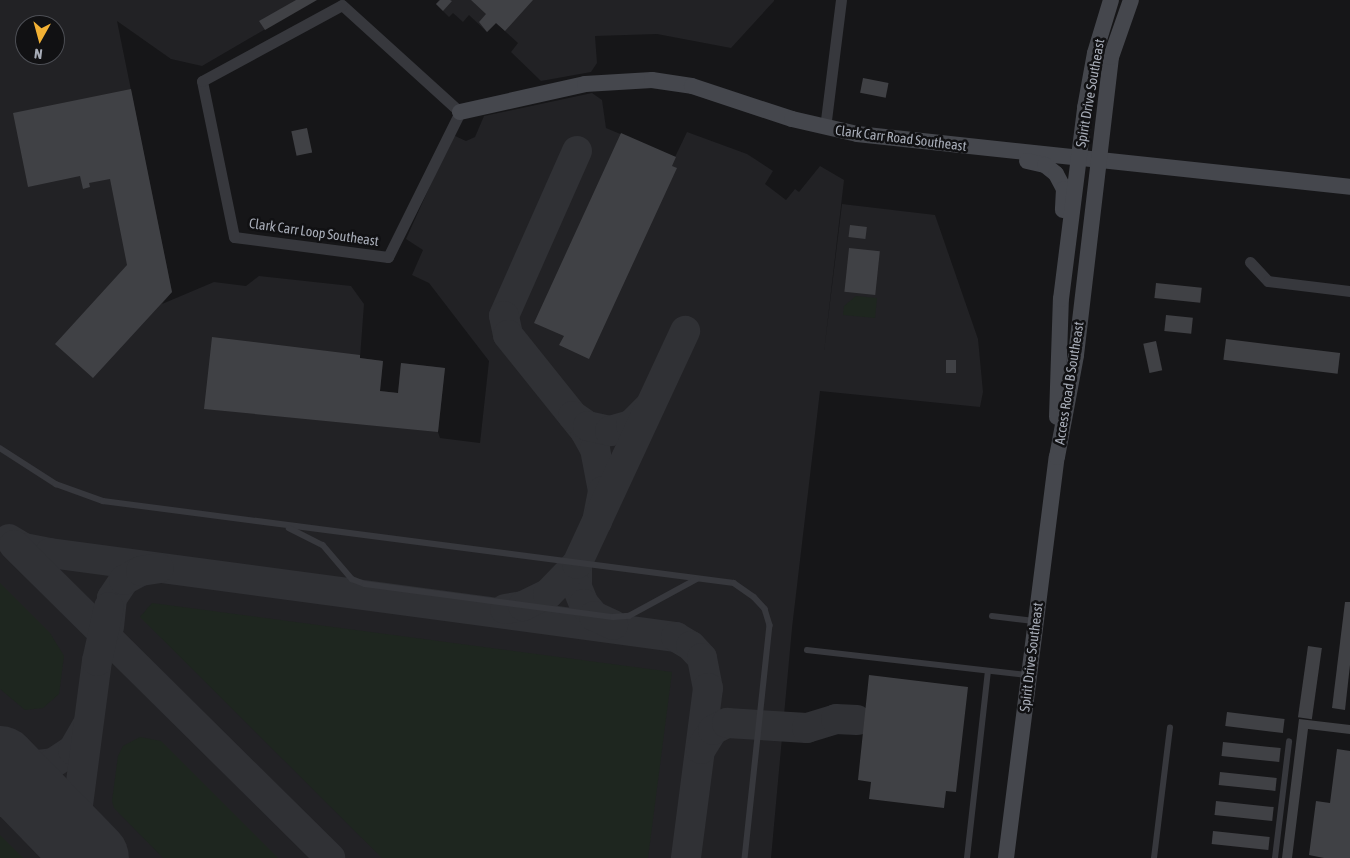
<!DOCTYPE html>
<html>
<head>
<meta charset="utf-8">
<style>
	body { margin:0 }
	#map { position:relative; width:1350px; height:858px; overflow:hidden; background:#161618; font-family:"Asap Condensed",sans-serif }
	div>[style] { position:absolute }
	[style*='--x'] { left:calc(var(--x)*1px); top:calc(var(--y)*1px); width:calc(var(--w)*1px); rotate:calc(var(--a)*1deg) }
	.built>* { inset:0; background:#222225 }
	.green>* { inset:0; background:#1e261f }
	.taxiway>* { height:30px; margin:-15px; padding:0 15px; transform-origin:15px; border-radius:15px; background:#303135 }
	.runway>* { height:74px; margin:-37px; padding:0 37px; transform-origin:37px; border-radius:37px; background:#303135 }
	.building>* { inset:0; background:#404145; transform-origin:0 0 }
	.lane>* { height:5.5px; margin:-2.75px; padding:0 2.75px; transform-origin:2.75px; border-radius:2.75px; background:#37383d }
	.street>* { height:11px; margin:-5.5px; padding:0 5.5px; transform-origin:5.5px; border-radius:5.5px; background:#37383d }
	.secondary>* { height:16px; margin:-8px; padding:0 8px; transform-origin:8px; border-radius:8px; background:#45474d }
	span { translate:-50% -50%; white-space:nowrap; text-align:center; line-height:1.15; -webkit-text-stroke:5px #111113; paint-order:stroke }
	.street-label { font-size:14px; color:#a8adb8 }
	.north { position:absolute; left:15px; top:15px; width:50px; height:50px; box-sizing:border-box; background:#111113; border:1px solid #4d4f55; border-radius:50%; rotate:187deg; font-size:14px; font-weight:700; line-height:20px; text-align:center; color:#a8adb8 }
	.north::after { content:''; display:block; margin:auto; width:18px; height:22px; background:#f2b134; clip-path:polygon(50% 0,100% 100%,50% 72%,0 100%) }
</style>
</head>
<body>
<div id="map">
	<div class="built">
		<div style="clip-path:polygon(evenodd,0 0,315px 0,202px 66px,171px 59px,117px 21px,172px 292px,162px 304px,214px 282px,246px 286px,259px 276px,351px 286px,364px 304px,360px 358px,383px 361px,380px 391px,398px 393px,401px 363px,445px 368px,438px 432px,440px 438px,480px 443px,489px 361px,429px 283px,412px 275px,423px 250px,406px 239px,453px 135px,466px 141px,475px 137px,484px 116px,592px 93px,602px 100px,606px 128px,675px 157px,687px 132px,747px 154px,773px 171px,765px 184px,786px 200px,795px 189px,799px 192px,820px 166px,844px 180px,824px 352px,842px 204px,935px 215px,978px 339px,983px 392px,980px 407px,820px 391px,792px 628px,771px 858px,0 858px,0 0,25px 25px,55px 25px,55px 55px,25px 55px,25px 25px)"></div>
		<div style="clip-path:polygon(439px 0,774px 0,774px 1px,731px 48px,657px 34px,595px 36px,597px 63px,591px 72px,541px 81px,511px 52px,518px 43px,496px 23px,487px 32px,469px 15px,463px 22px,453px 13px,449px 17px,436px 4px)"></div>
	</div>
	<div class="green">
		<div style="clip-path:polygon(856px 296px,877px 298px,875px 318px,843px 315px,844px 306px)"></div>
		<div style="clip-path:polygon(0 583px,50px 633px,64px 656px,59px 694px,43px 708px,25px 710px,0 689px)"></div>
		<div style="clip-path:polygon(152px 603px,672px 672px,648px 858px,382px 858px,140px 617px)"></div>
		<div style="clip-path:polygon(140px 737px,161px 741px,278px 858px,163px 858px,114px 808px,112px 801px,118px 756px,123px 746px)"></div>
		<div style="clip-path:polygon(0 835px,23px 858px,0 858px)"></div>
	</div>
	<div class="taxiway">
		<div style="--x:577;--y:151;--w:180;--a:113.9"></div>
		<div style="--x:504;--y:316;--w:19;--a:78"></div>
		<div style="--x:508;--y:335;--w:123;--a:51.3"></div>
		<div style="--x:585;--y:431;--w:21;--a:61"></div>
		<div style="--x:595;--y:449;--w:43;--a:79.2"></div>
		<div style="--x:603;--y:491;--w:31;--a:101"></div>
		<div style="--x:573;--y:416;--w:18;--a:34"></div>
		<div style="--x:588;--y:426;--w:23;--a:13"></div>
		<div style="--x:610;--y:431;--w:22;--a:-16"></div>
		<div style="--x:631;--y:425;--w:25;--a:-45"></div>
		<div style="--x:9;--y:539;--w:17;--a:31"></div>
		<div style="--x:24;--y:548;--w:26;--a:11"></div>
		<div style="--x:50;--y:553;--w:632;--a:7.64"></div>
		<div style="--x:676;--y:637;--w:17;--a:31"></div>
		<div style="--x:691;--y:646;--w:16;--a:47"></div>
		<div style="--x:702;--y:658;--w:31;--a:79"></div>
		<div style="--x:708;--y:688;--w:171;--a:97.4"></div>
		<div style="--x:14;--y:545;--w:445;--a:44.7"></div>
		<div style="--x:577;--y:564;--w:23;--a:90"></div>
		<div style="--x:577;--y:587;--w:18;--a:68"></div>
		<div style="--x:584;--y:604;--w:16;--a:50"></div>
		<div style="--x:594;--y:616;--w:21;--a:25"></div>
		<div style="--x:505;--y:609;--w:18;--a:-9"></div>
		<div style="--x:523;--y:606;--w:28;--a:-26"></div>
		<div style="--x:548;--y:594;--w:42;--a:-46"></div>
		<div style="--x:577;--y:564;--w:257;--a:-65.1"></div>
		<div style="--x:109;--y:627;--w:29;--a:-84"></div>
		<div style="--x:112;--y:598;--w:22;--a:-56"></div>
		<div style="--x:124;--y:580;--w:19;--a:-28"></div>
		<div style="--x:141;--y:571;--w:18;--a:-9"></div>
		<div style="--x:701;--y:749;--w:22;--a:-58"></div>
		<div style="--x:713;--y:730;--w:16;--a:-27"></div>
		<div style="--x:727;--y:723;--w:80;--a:3.6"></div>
		<div style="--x:807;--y:728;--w:30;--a:-17"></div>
		<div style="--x:836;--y:719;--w:21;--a:3"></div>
		<div style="--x:0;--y:758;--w:30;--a:15"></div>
		<div style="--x:29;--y:766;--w:24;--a:-7"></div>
		<div style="--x:53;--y:763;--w:24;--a:-33"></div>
		<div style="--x:73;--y:750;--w:28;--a:-60"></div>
		<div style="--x:0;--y:764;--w:84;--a:47.4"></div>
		<div style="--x:57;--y:826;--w:34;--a:69"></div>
		<div style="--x:71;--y:858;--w:199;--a:-82.5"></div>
		<div style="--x:97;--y:661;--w:55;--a:-77.5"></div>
	</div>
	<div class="runway">
		<div style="--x:0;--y:763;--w:132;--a:45.9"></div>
	</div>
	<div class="building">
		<div style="clip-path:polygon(296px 0,317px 0,265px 30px,259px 21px)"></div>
		<div style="clip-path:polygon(440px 0,450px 0,452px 1px,443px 11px,436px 4px)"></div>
		<div style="clip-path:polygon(471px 0,533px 0,505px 31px,496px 23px,487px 32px,479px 22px,486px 14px)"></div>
		<div style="left:863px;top:78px;width:26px;height:15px;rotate:11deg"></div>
		<div style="clip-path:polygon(131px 89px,172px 292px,93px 378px,55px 344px,127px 265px,110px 179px,89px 183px,90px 187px,83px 189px,80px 176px,28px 187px,13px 113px)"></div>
		<div style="left:307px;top:128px;width:25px;height:16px;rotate:78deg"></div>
		<div style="clip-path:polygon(621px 133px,676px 157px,672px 166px,677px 168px,589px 359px,559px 345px,564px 336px,534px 323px)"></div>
		<div style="left:850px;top:225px;width:17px;height:12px;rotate:7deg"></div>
		<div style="left:849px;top:248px;width:31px;height:44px;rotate:6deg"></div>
		<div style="left:1156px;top:283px;width:46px;height:15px;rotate:6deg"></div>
		<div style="left:1166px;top:315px;width:27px;height:16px;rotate:6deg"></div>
		<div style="clip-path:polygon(212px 337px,360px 355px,360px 358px,383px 361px,380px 391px,398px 393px,401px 363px,445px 368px,438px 432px,204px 409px)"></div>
		<div style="left:1226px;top:339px;width:115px;height:21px;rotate:7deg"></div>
		<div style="left:1156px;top:341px;width:30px;height:13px;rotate:78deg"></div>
		<div style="left:946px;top:360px;width:10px;height:13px"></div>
		<div style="clip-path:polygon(1345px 602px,1350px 602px,1350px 665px,1345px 710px,1332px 708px)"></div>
		<div style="left:1308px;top:646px;width:14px;height:72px;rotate:8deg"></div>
		<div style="clip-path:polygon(869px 675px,968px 687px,956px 792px,946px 791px,944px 808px,869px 799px,871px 782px,858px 780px)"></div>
		<div style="left:1227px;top:712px;width:58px;height:14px;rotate:7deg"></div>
		<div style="clip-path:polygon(1299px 719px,1350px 725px,1350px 734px,1308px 729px,1292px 858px,1282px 858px)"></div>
		<div style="left:1223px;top:742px;width:58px;height:14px;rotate:6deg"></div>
		<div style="clip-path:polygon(1337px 749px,1350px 751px,1350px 858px,1324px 858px,1309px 855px,1316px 801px,1330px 803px)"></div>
		<div style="left:1220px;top:772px;width:57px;height:13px;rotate:6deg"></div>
		<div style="left:1216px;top:801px;width:58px;height:14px;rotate:6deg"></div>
		<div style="left:1213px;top:831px;width:57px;height:13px;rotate:6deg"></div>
	</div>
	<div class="lane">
		<div style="--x:0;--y:448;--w:67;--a:32.7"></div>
		<div style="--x:56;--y:484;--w:50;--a:19.9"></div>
		<div style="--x:103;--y:501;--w:636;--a:7.4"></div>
		<div style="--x:734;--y:583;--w:24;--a:35"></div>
		<div style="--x:754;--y:597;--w:16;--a:47"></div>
		<div style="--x:765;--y:609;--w:17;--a:73"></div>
		<div style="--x:770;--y:625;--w:234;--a:96.1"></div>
		<div style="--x:289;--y:528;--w:38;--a:27"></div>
		<div style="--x:323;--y:545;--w:45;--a:49.5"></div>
		<div style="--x:352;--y:579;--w:14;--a:21"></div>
		<div style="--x:365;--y:584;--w:250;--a:7.6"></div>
		<div style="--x:613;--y:617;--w:16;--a:-4"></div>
		<div style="--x:629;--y:616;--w:77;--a:-28.6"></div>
		<div style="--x:992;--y:616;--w:42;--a:6.8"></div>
		<div style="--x:807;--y:650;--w:221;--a:6.5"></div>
		<div style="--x:967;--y:858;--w:187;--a:-83.6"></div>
		<div style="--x:1154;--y:858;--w:131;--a:-83"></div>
		<div style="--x:1275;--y:858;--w:117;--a:-83.1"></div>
	</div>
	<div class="street">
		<div style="--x:342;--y:5;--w:159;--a:42.2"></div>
		<div style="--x:460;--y:112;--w:162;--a:116.4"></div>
		<div style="--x:388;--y:257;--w:155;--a:-172.6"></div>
		<div style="--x:234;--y:237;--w:159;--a:-101.6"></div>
		<div style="--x:202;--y:81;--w:159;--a:-28.5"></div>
		<div style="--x:825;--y:128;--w:129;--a:-82.9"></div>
		<div style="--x:1250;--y:262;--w:26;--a:47"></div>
		<div style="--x:1268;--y:281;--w:83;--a:7"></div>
	</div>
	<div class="secondary">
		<div style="--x:460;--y:112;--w:128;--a:-12.6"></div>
		<div style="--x:585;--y:84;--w:67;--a:-3.4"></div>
		<div style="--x:652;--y:80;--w:40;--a:8.5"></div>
		<div style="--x:692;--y:86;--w:105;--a:18.3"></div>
		<div style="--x:792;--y:119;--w:67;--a:13"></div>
		<div style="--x:857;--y:134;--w:496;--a:6.1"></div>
		<div style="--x:1027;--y:161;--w:18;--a:13"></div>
		<div style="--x:1045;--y:165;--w:14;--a:39"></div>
		<div style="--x:1056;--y:174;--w:17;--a:62"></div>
		<div style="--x:1064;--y:189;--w:21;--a:93"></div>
		<div style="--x:1057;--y:417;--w:118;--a:-88.1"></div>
		<div style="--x:1061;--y:299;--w:193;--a:-82.8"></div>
		<div style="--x:1085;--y:108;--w:56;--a:-79.7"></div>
		<div style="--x:1095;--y:53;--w:55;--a:-73.2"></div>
		<div style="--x:1006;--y:858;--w:404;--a:-82.8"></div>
		<div style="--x:1057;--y:457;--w:104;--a:-79.4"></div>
		<div style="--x:1076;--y:355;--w:300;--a:-83.3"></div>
		<div style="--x:1111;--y:57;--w:60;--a:-70.7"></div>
	</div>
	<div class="street-label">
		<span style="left:1090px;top:93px;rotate:-80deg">Spirit Drive Southeast</span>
		<span style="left:901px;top:138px;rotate:7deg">Clark Carr Road Southeast</span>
		<span style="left:314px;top:232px;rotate:8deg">Clark Carr Loop Southeast</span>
		<span style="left:1069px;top:383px;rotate:-81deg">Access Road B Southeast</span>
		<span style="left:1031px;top:657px;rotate:-83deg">Spirit Drive Southeast</span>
	</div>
	<div class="north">N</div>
</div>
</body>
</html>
